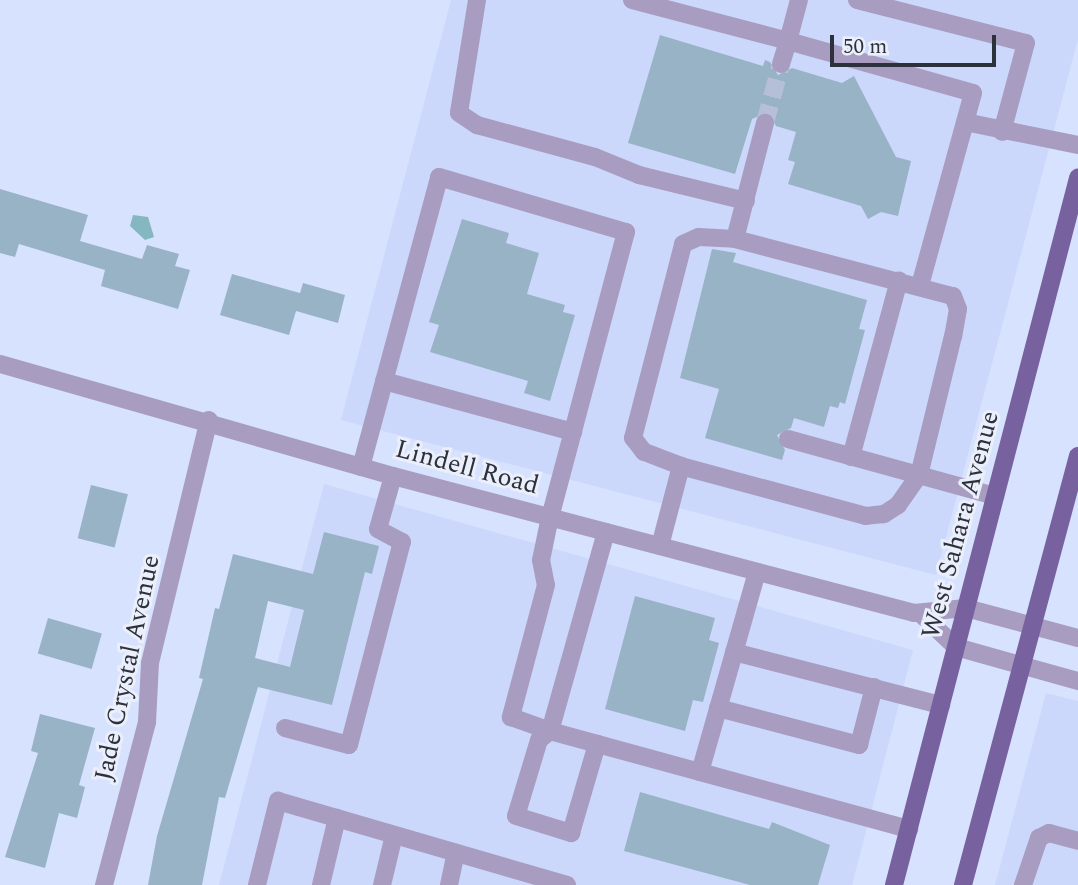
<!DOCTYPE html>
<html>
<head>
<meta charset="utf-8">
<style>
	body { margin:0 }
	#map { position:relative; width:1078px; height:885px; overflow:hidden; background:#d7e2fe; font-family:Spectral,serif }
	div>[style] { position:absolute }
	[style*='--x'] { left:calc(var(--x)*1px); top:calc(var(--y)*1px); width:calc(var(--w)*1px); rotate:calc(var(--a)*1deg) }
	.built>* { inset:0; background:#cbd8fb }
	.water>* { inset:0; background:#84b7bf }
	.building>* { inset:0; background:#98b3c6; transform-origin:0 0 }
	.minor-tunnel>* { height:18px; margin-top:-9px; transform-origin:0; background:repeating-linear-gradient(90deg,#b5bfd7 0 18px,transparent 0 27px) }
	.minor>* { height:18px; margin:-9px; padding:0 9px; transform-origin:9px; border-radius:9px; background:#a89dc0 }
	.major>* { height:18px; margin:-9px; padding:0 9px; transform-origin:9px; border-radius:9px; background:#78619f }
	span { translate:-50% -50%; white-space:nowrap; text-align:center; line-height:1.15; -webkit-text-stroke:6px #ebeffb; paint-order:stroke }
	.street-label { font-size:26px; color:#2d313c }
	.scale { position:absolute; left:830px; top:35px; width:166px; height:32px; box-sizing:border-box; border:4px solid #2d313c; border-top:0; padding-left:9px; font-size:21px; line-height:24px; white-space:nowrap; color:#2d313c; -webkit-text-stroke:5px #ebeffb; paint-order:stroke }
</style>
</head>
<body>
<div id="map">
	<div class="built">
		<div style="clip-path:polygon(451px 0,1078px 0,1078px 39px,936px 575px,341px 420px)"></div>
		<div style="clip-path:polygon(324px 484px,913px 650px,852px 885px,219px 885px)"></div>
		<div style="clip-path:polygon(1046px 693px,1078px 701px,1078px 885px,995px 885px)"></div>
	</div>
	<div class="water">
		<div style="clip-path:polygon(133px 215px,148px 217px,154px 237px,145px 240px,130px 226px)"></div>
	</div>
	<div class="building">
		<div style="clip-path:polygon(660px 35px,763px 66px,765px 60px,770px 62px,778px 75px,792px 68px,842px 83px,854px 76px,896px 157px,911px 161px,898px 216px,881px 212px,868px 219px,861px 206px,788px 184px,795px 162px,788px 160px,796px 132px,776px 126px,768px 112px,752px 119px,735px 174px,628px 143px)"></div>
		<div style="clip-path:polygon(0 189px,88px 215px,80px 241px,142px 259px,147px 245px,179px 254px,175px 266px,190px 270px,178px 309px,101px 286px,105px 270px,19px 244px,15px 257px,0 253px)"></div>
		<div style="clip-path:polygon(462px 219px,509px 233px,506px 243px,539px 253px,527px 294px,565px 305px,563px 312px,575px 315px,550px 401px,524px 393px,528px 381px,430px 352px,439px 325px,429px 322px)"></div>
		<div style="clip-path:polygon(712px 249px,736px 253px,733px 262px,867px 300px,859px 329px,865px 330px,845px 404px,840px 402px,838px 408px,830px 406px,824px 427px,794px 418px,791px 428px,777px 435px,785px 450px,782px 460px,705px 438px,719px 389px,680px 378px)"></div>
		<div style="clip-path:polygon(232px 274px,300px 293px,303px 283px,345px 295px,338px 323px,296px 311px,289px 335px,220px 315px)"></div>
		<div style="left:91px;top:485px;width:38px;height:55px;rotate:14deg"></div>
		<div style="clip-path:polygon(evenodd,324px 532px,379px 546px,372px 574px,365px 572px,332px 705px,258px 687px,225px 798px,219px 797px,202px 885px,148px 885px,157px 836px,203px 679px,199px 678px,215px 608px,219px 609px,233px 554px,313px 574px,324px 532px,268px 601px,304px 610px,290px 667px,255px 658px,268px 601px)"></div>
		<div style="clip-path:polygon(635px 596px,715px 618px,709px 640px,719px 643px,703px 702px,693px 700px,685px 731px,605px 709px)"></div>
		<div style="left:48px;top:618px;width:56px;height:37px;rotate:16deg"></div>
		<div style="clip-path:polygon(40px 714px,95px 728px,79px 785px,85px 787px,77px 818px,59px 813px,45px 868px,5px 857px,38px 753px,31px 751px)"></div>
		<div style="clip-path:polygon(640px 792px,769px 829px,772px 822px,830px 845px,818px 885px,750px 885px,624px 851px)"></div>
	</div>
	<div class="minor-tunnel">
		<div style="--x:765;--y:123;--w:61;--a:-74.8"></div>
	</div>
	<div class="minor">
		<div style="--x:477;--y:0;--w:114;--a:99.1"></div>
		<div style="--x:459;--y:113;--w:22;--a:34"></div>
		<div style="--x:477;--y:125;--w:122;--a:15.2"></div>
		<div style="--x:595;--y:157;--w:48;--a:22.2"></div>
		<div style="--x:639;--y:175;--w:110;--a:13.7"></div>
		<div style="--x:632;--y:0;--w:161;--a:14.7"></div>
		<div style="--x:788;--y:41;--w:42;--a:-75"></div>
		<div style="--x:857;--y:0;--w:174;--a:14.3"></div>
		<div style="--x:1026;--y:43;--w:92;--a:105.1"></div>
		<div style="--x:781;--y:64;--w:24;--a:-73"></div>
		<div style="--x:788;--y:41;--w:192;--a:15.7"></div>
		<div style="--x:973;--y:93;--w:200;--a:105.4"></div>
		<div style="--x:965;--y:122;--w:115;--a:11.5"></div>
		<div style="--x:699;--y:237;--w:36;--a:3"></div>
		<div style="--x:735;--y:239;--w:225;--a:14.7"></div>
		<div style="--x:953;--y:296;--w:14;--a:69"></div>
		<div style="--x:958;--y:309;--w:27;--a:100"></div>
		<div style="--x:953;--y:336;--w:143;--a:103.7"></div>
		<div style="--x:919;--y:475;--w:37;--a:125"></div>
		<div style="--x:898;--y:505;--w:17;--a:147"></div>
		<div style="--x:884;--y:514;--w:18;--a:174"></div>
		<div style="--x:866;--y:516;--w:192;--a:-164.9"></div>
		<div style="--x:681;--y:466;--w:40;--a:-159"></div>
		<div style="--x:644;--y:452;--w:18;--a:-128"></div>
		<div style="--x:633;--y:438;--w:200;--a:-75.5"></div>
		<div style="--x:683;--y:244;--w:17;--a:-24"></div>
		<div style="--x:735;--y:239;--w:120;--a:-75.5"></div>
		<div style="--x:0;--y:364;--w:409;--a:15.9"></div>
		<div style="--x:393;--y:476;--w:539;--a:14.73"></div>
		<div style="--x:914;--y:613;--w:52;--a:-5.5"></div>
		<div style="--x:966;--y:608;--w:116;--a:15"></div>
		<div style="--x:384;--y:381;--w:196;--a:15.1"></div>
		<div style="--x:788;--y:439;--w:215;--a:15.4"></div>
		<div style="--x:851;--y:457;--w:183;--a:-74.8"></div>
		<div style="--x:361;--y:467;--w:300;--a:-74.9"></div>
		<div style="--x:439;--y:177;--w:195;--a:16.4"></div>
		<div style="--x:626;--y:232;--w:295;--a:104.9"></div>
		<div style="--x:550;--y:517;--w:44;--a:101.8"></div>
		<div style="--x:541;--y:560;--w:25;--a:79"></div>
		<div style="--x:546;--y:585;--w:137;--a:104.9"></div>
		<div style="--x:511;--y:717;--w:41;--a:19.7"></div>
		<div style="--x:606;--y:532;--w:207;--a:105.7"></div>
		<div style="--x:550;--y:731;--w:156;--a:15.3"></div>
		<div style="--x:660;--y:546;--w:83;--a:-75.3"></div>
		<div style="--x:757;--y:572;--w:208;--a:105.9"></div>
		<div style="--x:700;--y:772;--w:217;--a:15.3"></div>
		<div style="--x:922;--y:615;--w:47;--a:43.3"></div>
		<div style="--x:956;--y:647;--w:127;--a:15.6"></div>
		<div style="--x:734;--y:652;--w:214;--a:14.4"></div>
		<div style="--x:718;--y:708;--w:146;--a:14.7"></div>
		<div style="--x:859;--y:745;--w:60;--a:-75.5"></div>
		<div style="--x:285;--y:728;--w:66;--a:14.9"></div>
		<div style="--x:349;--y:745;--w:210;--a:-75.4"></div>
		<div style="--x:402;--y:542;--w:27;--a:-152"></div>
		<div style="--x:378;--y:529;--w:55;--a:-74.2"></div>
		<div style="--x:550;--y:731;--w:14;--a:141"></div>
		<div style="--x:539;--y:740;--w:79;--a:106.8"></div>
		<div style="--x:516;--y:816;--w:58;--a:17.2"></div>
		<div style="--x:571;--y:833;--w:93;--a:-73.7"></div>
		<div style="--x:104;--y:885;--w:169;--a:-75.2"></div>
		<div style="--x:147;--y:722;--w:59;--a:-87.1"></div>
		<div style="--x:150;--y:663;--w:250;--a:-76.4"></div>
		<div style="--x:257;--y:885;--w:87;--a:-76"></div>
		<div style="--x:278;--y:801;--w:301;--a:16.2"></div>
		<div style="--x:321;--y:885;--w:69;--a:-76.6"></div>
		<div style="--x:382;--y:885;--w:51;--a:-76.5"></div>
		<div style="--x:449;--y:885;--w:33;--a:-78"></div>
		<div style="--x:1023;--y:885;--w:50;--a:-71.2"></div>
		<div style="--x:1039;--y:838;--w:11;--a:-27"></div>
		<div style="--x:1049;--y:833;--w:30;--a:15"></div>
	</div>
	<div class="major">
		<div style="--x:894;--y:885;--w:731;--a:-75.41"></div>
		<div style="--x:963;--y:885;--w:444;--a:-75"></div>
	</div>
	<div class="street-label">
		<span style="left:467px;top:468px;rotate:15deg">Lindell Road</span>
		<span style="left:961px;top:525px;rotate:-75deg">West Sahara Avenue</span>
		<span style="left:128px;top:668px;rotate:-78deg">Jade Crystal Avenue</span>
	</div>
	<div class="scale">50 m</div>
</div>
</body>
</html>
